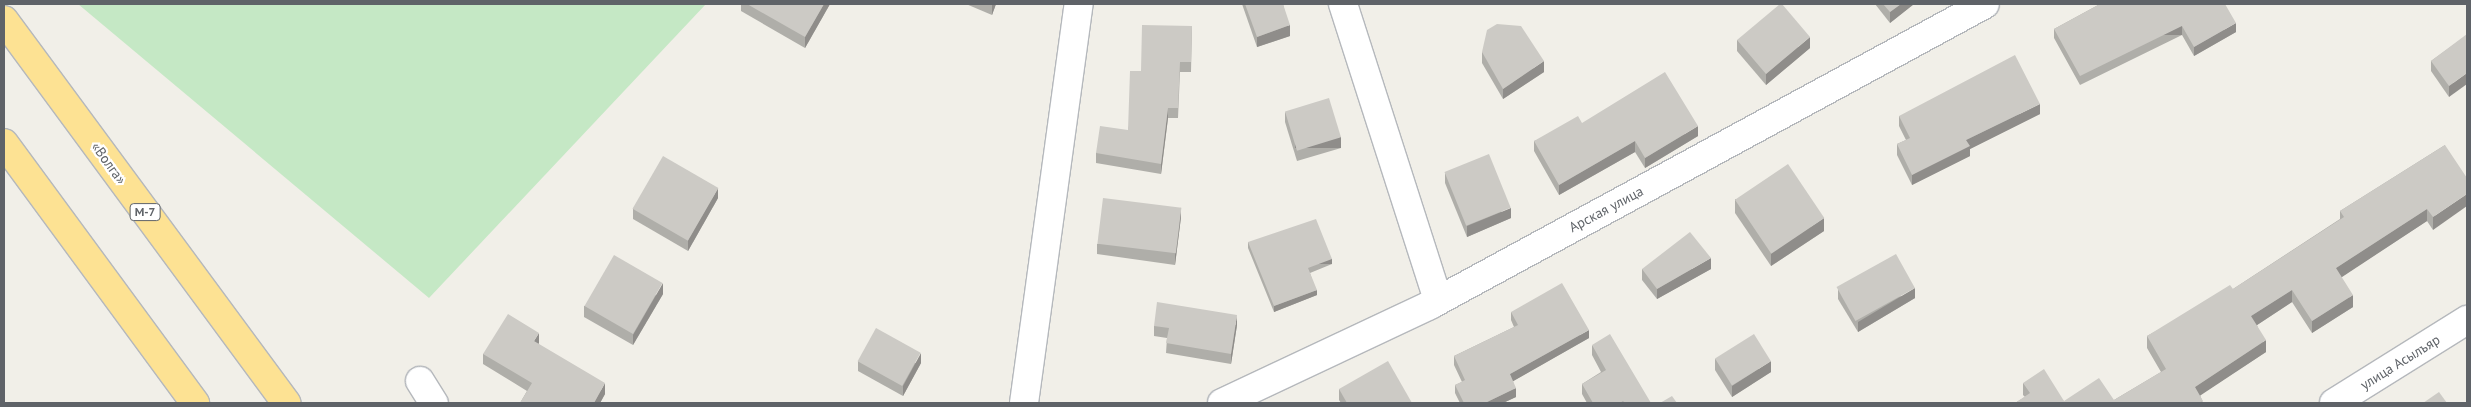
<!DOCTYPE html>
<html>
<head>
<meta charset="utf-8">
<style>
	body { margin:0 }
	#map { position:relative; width:2471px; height:407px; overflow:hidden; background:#f1efe8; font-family:"PT Sans",sans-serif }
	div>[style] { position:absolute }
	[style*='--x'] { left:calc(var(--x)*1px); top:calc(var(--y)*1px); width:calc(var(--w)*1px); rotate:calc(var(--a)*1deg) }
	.green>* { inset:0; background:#c5e8c5 }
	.roads { filter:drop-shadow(1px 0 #b5b8bc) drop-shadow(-1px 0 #b5b8bc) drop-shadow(0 1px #b5b8bc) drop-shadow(0 -1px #b5b8bc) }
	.minor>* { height:28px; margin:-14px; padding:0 14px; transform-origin:14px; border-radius:14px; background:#fff }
	.highway>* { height:28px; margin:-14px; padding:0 14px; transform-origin:14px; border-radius:14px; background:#fde293 }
	.wall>* { inset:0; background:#afaea9 }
	.shaded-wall>* { inset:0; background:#8f8d8a; transform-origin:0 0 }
	.building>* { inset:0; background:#cccac5; transform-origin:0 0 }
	span { translate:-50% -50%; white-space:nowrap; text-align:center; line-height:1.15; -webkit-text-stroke:4.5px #fff; paint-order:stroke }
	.shield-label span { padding:1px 4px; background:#fff; border:1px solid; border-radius:4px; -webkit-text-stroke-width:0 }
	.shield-label { font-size:12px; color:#5f6368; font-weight:700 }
	.street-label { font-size:14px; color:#5f6368 }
	.frame { position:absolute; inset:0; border:5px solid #5f6368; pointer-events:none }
</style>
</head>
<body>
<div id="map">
	<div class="green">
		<div style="clip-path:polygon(78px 4px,706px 4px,429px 298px)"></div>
	</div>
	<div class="roads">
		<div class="minor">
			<div style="--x:1343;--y:4;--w:311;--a:72.2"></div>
			<div style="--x:420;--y:381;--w:26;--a:58"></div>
			<div style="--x:1024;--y:403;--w:403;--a:-82.2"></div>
			<div style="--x:1222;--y:403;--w:230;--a:-25.2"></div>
			<div style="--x:1430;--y:305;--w:631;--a:-28.47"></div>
			<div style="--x:2334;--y:403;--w:157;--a:-32"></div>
		</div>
		<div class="highway">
			<div style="--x:4;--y:20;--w:476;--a:53.6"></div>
			<div style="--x:4;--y:143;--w:323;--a:53.7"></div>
		</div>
	</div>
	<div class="wall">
		<div style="clip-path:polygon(741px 4px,830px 4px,805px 48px,741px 11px)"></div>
		<div style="clip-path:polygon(966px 4px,996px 4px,992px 15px)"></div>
		<div style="clip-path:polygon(1242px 4px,1283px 4px,1290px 36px,1257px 47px)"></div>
		<div style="clip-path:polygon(1875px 4px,1914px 4px,1890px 23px)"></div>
		<div style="clip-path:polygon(2100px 4px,2236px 32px,2194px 56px,2182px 35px,2080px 85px,2054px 38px,2054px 29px)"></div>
		<div style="clip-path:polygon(1192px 26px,1191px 72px,1180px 72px,1178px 118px,1168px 118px,1161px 174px,1096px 163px,1096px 153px,1128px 130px,1141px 71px)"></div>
		<div style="clip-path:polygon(2467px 35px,2449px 97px,2431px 71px,2431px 61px)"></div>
		<div style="clip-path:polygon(1737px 40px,1810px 48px,1766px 85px,1737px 51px)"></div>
		<div style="clip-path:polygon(1482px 52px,1544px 72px,1503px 99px,1482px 63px)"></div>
		<div style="clip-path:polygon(1285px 112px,1341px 148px,1297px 161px,1285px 122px)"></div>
		<div style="clip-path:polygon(2040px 114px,1970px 149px,1970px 156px,1912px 185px,1897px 155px,1897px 144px,1906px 140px,1899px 126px,1899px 116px)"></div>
		<div style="clip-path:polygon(1582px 123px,1698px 136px,1645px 168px,1635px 152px,1559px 195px,1534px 151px,1534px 141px)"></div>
		<div style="clip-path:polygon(2445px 145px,2433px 230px,2427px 221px,2341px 277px,2353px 307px,2312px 333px,2292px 302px,2257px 325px,2266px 352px,2200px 395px,2203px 403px,2015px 403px,2025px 397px,2023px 395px,2023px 383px,2064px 401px,2114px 400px,2161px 372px,2147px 348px,2147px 336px,2233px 289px,2340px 219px,2340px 211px)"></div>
		<div style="clip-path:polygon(1445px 173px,1511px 218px,1467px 237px,1445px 183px)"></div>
		<div style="clip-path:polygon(718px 198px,688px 251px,633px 219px,633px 209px)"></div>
		<div style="clip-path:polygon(1735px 199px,1824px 231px,1771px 266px,1735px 213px)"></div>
		<div style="clip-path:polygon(1181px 217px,1175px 265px,1097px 254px,1097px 244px)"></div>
		<div style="clip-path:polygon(1248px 242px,1332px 264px,1310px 273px,1317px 295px,1274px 312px,1248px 248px)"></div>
		<div style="clip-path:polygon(1642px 269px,1711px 269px,1657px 299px,1642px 280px)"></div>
		<div style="clip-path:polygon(1838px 289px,1915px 298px,1858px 332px,1838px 299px)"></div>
		<div style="clip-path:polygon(663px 294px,633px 345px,584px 317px,584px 306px)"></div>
		<div style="clip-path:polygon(1511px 312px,1589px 338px,1513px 381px,1516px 397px,1503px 403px,1460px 403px,1455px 393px,1455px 385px,1462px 382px,1454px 365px,1454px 356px,1514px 327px,1511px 320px)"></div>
		<div style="clip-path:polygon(1237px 325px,1231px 364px,1166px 353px,1167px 338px,1154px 336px,1154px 326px)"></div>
		<div style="clip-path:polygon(539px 343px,538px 344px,605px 394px,600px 403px,520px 403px,527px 391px,483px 364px,483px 354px)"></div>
		<div style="clip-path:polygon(1592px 345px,1651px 403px,1587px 403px,1582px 394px,1582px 384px,1601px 372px,1592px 355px)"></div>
		<div style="clip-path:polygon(1715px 359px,1771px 372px,1732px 397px,1715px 370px)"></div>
		<div style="clip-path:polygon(858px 361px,921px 363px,903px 396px,858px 371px)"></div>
		<div style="clip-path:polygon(1339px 389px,1412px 403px,1341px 403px,1339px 400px)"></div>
	</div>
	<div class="shaded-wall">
		<div style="clip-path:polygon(824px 4px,830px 4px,805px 48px,805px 37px)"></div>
		<div style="clip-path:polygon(992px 4px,996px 4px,992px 15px)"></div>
		<div style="clip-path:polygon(1901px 4px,1914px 4px,1890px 23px,1890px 12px)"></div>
		<div style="clip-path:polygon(2236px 23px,2236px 32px,2194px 56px,2194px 47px)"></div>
		<div style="clip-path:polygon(1290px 25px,1290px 36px,1257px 47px,1257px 37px)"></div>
		<div style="left:2182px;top:26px;width:9px;height:114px;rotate:90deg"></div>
		<div style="clip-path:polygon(1810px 37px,1810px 48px,1766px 85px,1766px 74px)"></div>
		<div style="clip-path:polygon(1544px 61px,1544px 72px,1503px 99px,1503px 89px)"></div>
		<div style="clip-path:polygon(2467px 73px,2467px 84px,2449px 97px,2449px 86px)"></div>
		<div style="clip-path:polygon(2040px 104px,2040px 114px,1970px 149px,1970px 156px,1912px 185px,1912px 175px,1966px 140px)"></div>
		<div style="clip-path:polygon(1168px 108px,1168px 118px,1161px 174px,1161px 164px)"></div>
		<div style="clip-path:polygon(1698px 126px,1698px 136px,1645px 168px,1645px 158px)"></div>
		<div style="left:1341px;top:137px;width:11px;height:46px;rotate:90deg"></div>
		<div style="clip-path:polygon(1635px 141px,1635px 152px,1559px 195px,1559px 185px)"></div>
		<div style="clip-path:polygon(718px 188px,718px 198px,688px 251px,688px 240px)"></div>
		<div style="clip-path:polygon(2467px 194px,2467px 206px,2433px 230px,2433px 217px)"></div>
		<div style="clip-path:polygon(1181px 207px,1181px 217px,1175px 265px,1175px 255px)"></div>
		<div style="clip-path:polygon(1511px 208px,1511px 218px,1467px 237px,1467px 226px)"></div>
		<div style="clip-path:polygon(2427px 209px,2427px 221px,2336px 281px,2336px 268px)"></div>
		<div style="clip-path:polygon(1824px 218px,1824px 231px,1771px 266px,1771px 253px)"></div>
		<div style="clip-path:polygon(1711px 258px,1711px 269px,1657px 299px,1657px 289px)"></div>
		<div style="left:1332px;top:259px;width:5px;height:26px;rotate:90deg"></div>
		<div style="clip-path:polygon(663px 283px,663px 294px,633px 345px,633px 335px)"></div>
		<div style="clip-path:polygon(1915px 288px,1915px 298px,1858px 332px,1858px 322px)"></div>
		<div style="clip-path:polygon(1317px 290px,1317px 295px,1274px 312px,1274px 306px)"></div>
		<div style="clip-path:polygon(2292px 290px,2292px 302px,2251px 329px,2251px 316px)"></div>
		<div style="clip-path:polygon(2353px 295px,2353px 307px,2312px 333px,2312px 321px)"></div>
		<div style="clip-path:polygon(1237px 315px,1237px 325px,1231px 364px,1231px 354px)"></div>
		<div style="clip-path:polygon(1589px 330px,1589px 338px,1510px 383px,1510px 374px)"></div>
		<div style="clip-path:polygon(539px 333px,539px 343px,534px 352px,534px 341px)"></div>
		<div style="clip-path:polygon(2266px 340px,2266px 352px,2195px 399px,2195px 387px)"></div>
		<div style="clip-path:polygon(921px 353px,921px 363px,903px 396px,903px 386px)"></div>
		<div style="clip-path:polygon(1771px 361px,1771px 372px,1732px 397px,1732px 386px)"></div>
		<div style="clip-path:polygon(605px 383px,605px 394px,600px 403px,594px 403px)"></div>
		<div style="clip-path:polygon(1516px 388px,1516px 397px,1503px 403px,1485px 403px)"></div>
	</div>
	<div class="building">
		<div style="clip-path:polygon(747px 4px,824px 4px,805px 37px)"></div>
		<div style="clip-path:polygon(1245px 4px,1283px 4px,1290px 25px,1257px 37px)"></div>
		<div style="clip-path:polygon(1780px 4px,1782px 4px,1810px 37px,1766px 74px,1737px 40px)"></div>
		<div style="clip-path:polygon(1883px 4px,1901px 4px,1890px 12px)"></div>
		<div style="clip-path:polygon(2100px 4px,2225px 4px,2236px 23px,2194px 47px,2182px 26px,2080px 76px,2054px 29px)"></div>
		<div style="clip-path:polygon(1497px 24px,1521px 26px,1544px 61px,1503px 89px,1482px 52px,1487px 30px)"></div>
		<div style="clip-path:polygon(1142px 25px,1192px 26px,1191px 62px,1180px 62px,1178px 108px,1168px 108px,1161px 164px,1096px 153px,1100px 126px,1128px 130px,1130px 71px,1141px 71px)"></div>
		<div style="clip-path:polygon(2467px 34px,2467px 73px,2449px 86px,2431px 61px)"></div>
		<div style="clip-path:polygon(2015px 55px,2040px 104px,1966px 140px,1970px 146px,1912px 175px,1897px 144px,1910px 138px,1899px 116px)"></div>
		<div style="clip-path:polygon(1665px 72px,1698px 126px,1645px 158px,1635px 141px,1559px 185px,1534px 141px,1578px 116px,1582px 123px)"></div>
		<div style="left:1329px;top:98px;width:41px;height:46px;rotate:73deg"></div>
		<div style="clip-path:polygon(2445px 145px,2467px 178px,2467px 194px,2433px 217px,2427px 209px,2336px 268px,2353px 295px,2312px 321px,2292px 290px,2251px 316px,2266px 340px,2195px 387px,2203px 401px,2199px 403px,2015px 403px,2030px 393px,2023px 383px,2044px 369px,2064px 401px,2099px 378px,2114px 400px,2166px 369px,2147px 336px,2230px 285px,2233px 289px,2344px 217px,2340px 211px)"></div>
		<div style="left:1489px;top:154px;width:58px;height:48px;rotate:68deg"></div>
		<div style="left:663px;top:156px;width:64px;height:61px;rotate:30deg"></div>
		<div style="left:1788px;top:164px;width:65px;height:64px;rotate:56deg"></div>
		<div style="left:1103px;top:198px;width:79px;height:46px;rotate:7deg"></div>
		<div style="clip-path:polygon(1316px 219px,1332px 259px,1308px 268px,1317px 290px,1274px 306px,1248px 242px)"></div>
		<div style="clip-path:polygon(1690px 232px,1711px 258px,1657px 289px,1642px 269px)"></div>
		<div style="left:1896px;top:254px;width:39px;height:68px;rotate:61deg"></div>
		<div style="left:614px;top:255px;width:56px;height:59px;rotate:30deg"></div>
		<div style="clip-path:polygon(1562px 283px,1589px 330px,1510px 374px,1516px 388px,1485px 403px,1464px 403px,1455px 385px,1465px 380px,1454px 356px,1518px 325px,1511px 312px)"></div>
		<div style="clip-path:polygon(1157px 302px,1237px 315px,1231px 354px,1166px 343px,1169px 328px,1154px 326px)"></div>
		<div style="clip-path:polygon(508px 314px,539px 333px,534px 341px,605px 383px,594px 403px,520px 403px,532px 383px,483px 354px)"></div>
		<div style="left:876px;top:328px;width:51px;height:38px;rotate:29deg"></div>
		<div style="clip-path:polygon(1610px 334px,1651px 403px,1625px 403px,1623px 401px,1620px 403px,1593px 403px,1582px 384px,1606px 370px,1592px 345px)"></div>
		<div style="left:1754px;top:334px;width:32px;height:46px;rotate:58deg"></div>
		<div style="clip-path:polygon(1388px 361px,1412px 403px,1347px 403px,1339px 389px)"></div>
		<div style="clip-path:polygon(2439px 392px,2447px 403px,2423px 403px)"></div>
		<div style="clip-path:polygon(1672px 396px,1677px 403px,1660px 403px)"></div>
	</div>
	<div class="shield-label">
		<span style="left:145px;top:212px">М-7</span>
	</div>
	<div class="street-label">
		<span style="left:109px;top:163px;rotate:54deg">«Волга»</span>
		<span style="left:1606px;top:209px;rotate:-28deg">Арская улица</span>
		<span style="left:2400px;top:362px;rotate:-32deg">улица Асылъяр</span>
	</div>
	<div class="frame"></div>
</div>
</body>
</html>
